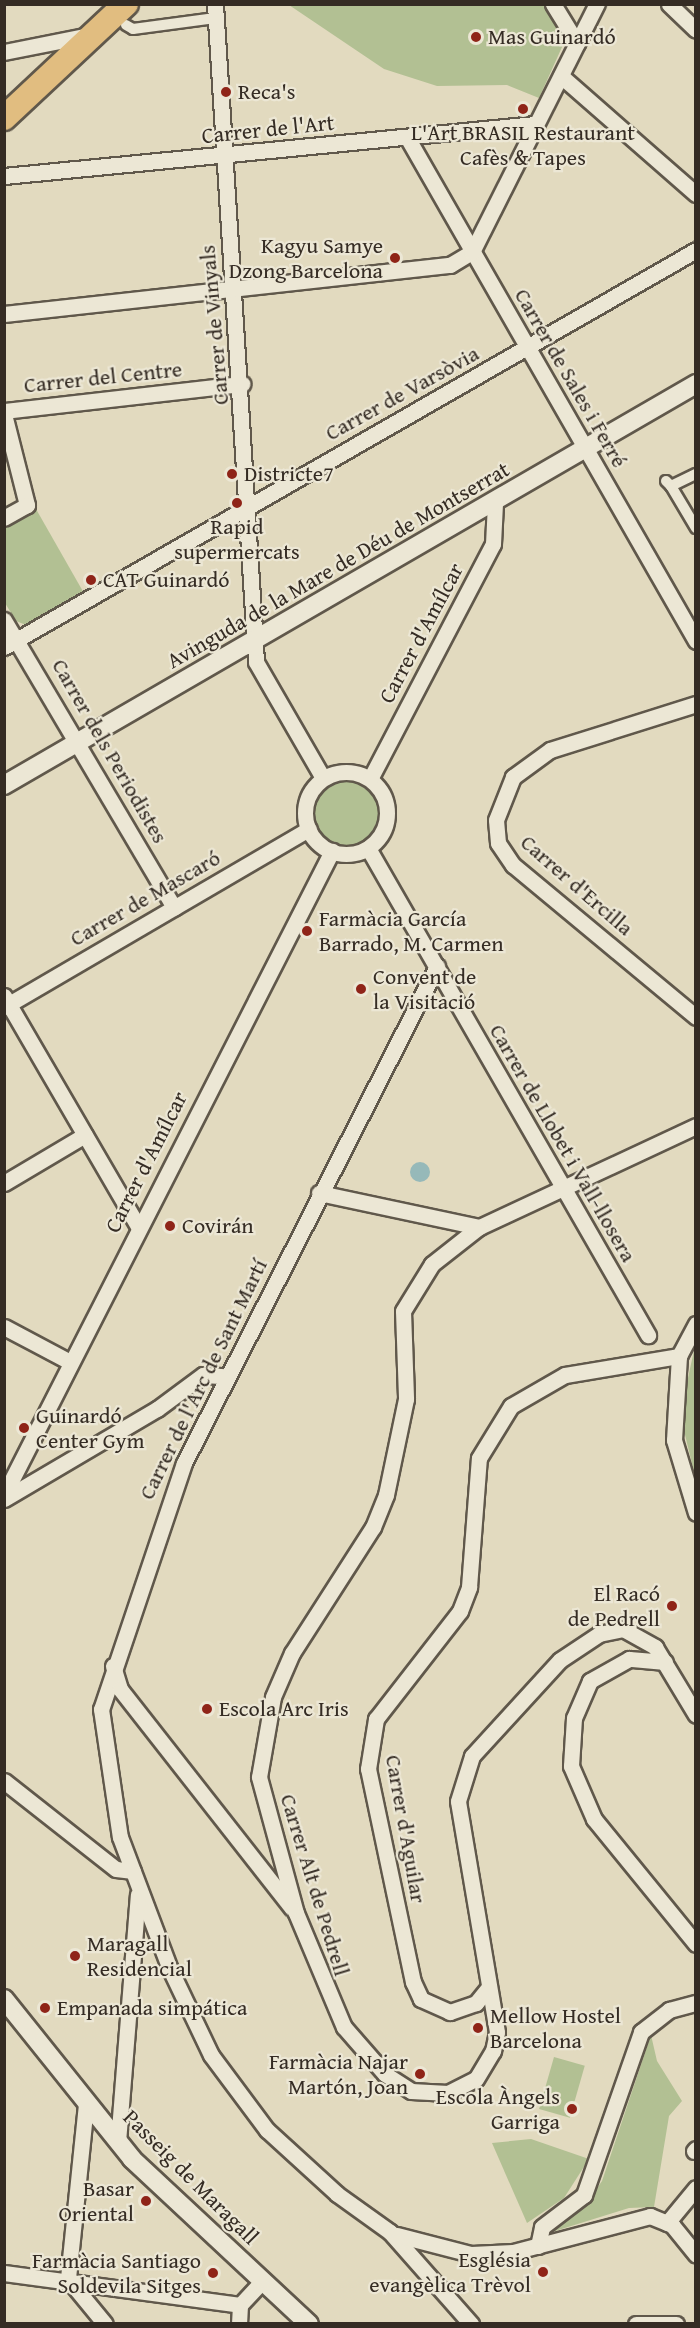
<!DOCTYPE html>
<html>
<head>
<meta charset="utf-8">
<style>
	body { margin:0 }
	#map { position:relative; width:700px; height:2328px; overflow:hidden; background:#e2dabf; font-family:"Gentium Book Plus",serif }
	div>[style] { position:absolute }
	[style*='--x'] { left:calc(var(--x)*1px); top:calc(var(--y)*1px); width:calc(var(--w)*1px); rotate:calc(var(--a)*1deg) }
	.green>* { inset:0; background:#b2c093; transform-origin:0 0 }
	.round { border-radius:50% }
	.water>* { inset:0; background:#96b9b9 }
	.roads { filter:drop-shadow(2px 0 #60584b) drop-shadow(-2px 0 #60584b) drop-shadow(0 2px #60584b) drop-shadow(0 -2px #60584b) }
	.pedestrian>* { height:10px; margin:-5px; padding:0 5px; transform-origin:5px; border-radius:5px; background:#ece7d5 }
	.minor>* { height:15px; margin:-7.5px; padding:0 7.5px; transform-origin:7.5px; border-radius:7.5px; background:#ece7d5 }
	.minor>.ring { margin:-7.5px; padding:0; box-sizing:content-box; background:none; border:15px solid #ece7d5; border-radius:50% }
	.tertiary>* { height:18px; margin:-9px; padding:0 9px; transform-origin:9px; border-radius:9px; background:#ece7d5 }
	.primary>* { height:24px; margin:-12px; padding:0 12px; transform-origin:12px; border-radius:12px; background:#e1bd80 }
	.dots>* { width:16px; height:16px; translate:-50% -50%; box-sizing:border-box; border:3px solid #ece7d5; border-radius:50% }
	span { translate:-50% -50%; white-space:nowrap; text-align:center; line-height:1.15; -webkit-text-stroke:4.5px #ece7d5; paint-order:stroke }
	.poi-label { font-size:22px; color:#352c24 }
	.left { translate:0 -50%; text-align:left }
	.right { translate:-100% -50%; text-align:right }
	.street-label { font-size:22px; color:#352c24 }
	.frame { position:absolute; inset:0; border:6px solid #352c24; pointer-events:none }
</style>
</head>
<body>
<div id="map">
	<div class="green">
		<div style="clip-path:polygon(289px 5px,548px 5px,567px 36px,539px 98px,507px 85px,437px 86px,384px 69px)"></div>
		<div style="clip-path:polygon(28px 495px,85px 595px,31px 627px,16px 621px,5px 603px,5px 508px)"></div>
		<div class="round" style="left:313px;top:779px;width:68px;height:68px"></div>
		<div style="clip-path:polygon(695px 1346px,695px 1476px,680px 1414px)"></div>
		<div style="clip-path:polygon(651px 2035px,657px 2061px,682px 2101px,669px 2116px,654px 2207px,629px 2208px,552px 2232px,584px 2207px,602px 2181px)"></div>
		<div style="left:554px;top:2057px;width:32px;height:54px;rotate:16deg"></div>
		<div style="clip-path:polygon(531px 2139px,589px 2159px,564px 2198px,527px 2223px,492px 2143px)"></div>
	</div>
	<div class="water">
		<div class="round" style="left:410px;top:1162px;width:20px;height:20px"></div>
	</div>
	<div class="roads">
		<div class="pedestrian">
			<div style="--x:126;--y:25;--w:8;--a:30"></div>
			<div style="--x:133;--y:29;--w:83;--a:-7.6"></div>
			<div style="--x:666;--y:481;--w:7;--a:45"></div>
			<div style="--x:671;--y:486;--w:28;--a:-26"></div>
			<div style="--x:671;--y:486;--w:49;--a:59.2"></div>
		</div>
		<div class="minor">
			<div style="--x:215;--y:4;--w:659;--a:86.43"></div>
			<div style="--x:256;--y:662;--w:134;--a:60"></div>
			<div style="--x:553;--y:4;--w:46;--a:58.4"></div>
			<div style="--x:669;--y:4;--w:37;--a:44"></div>
			<div style="--x:4;--y:52;--w:88;--a:-11.2"></div>
			<div style="--x:561;--y:76;--w:179;--a:41.2"></div>
			<div style="--x:407;--y:137;--w:581;--a:60.17"></div>
			<div style="--x:4;--y:176;--w:534;--a:-5.59"></div>
			<div style="--x:4;--y:314;--w:449;--a:-6.3"></div>
			<div style="--x:450;--y:265;--w:26;--a:-31"></div>
			<div style="--x:472;--y:252;--w:278;--a:-63.3"></div>
			<div style="--x:4;--y:411;--w:240;--a:-6.5"></div>
			<div style="--x:4;--y:414;--w:94;--a:75.8"></div>
			<div style="--x:27;--y:505;--w:26;--a:151"></div>
			<div style="--x:4;--y:620;--w:334;--a:59.4"></div>
			<div style="--x:4;--y:647;--w:798;--a:-29.84"></div>
			<div style="--x:696;--y:704;--w:153;--a:162.5"></div>
			<div style="--x:550;--y:750;--w:46;--a:143.9"></div>
			<div style="--x:513;--y:777;--w:46;--a:111.6"></div>
			<div style="--x:496;--y:820;--w:23;--a:85"></div>
			<div style="--x:498;--y:843;--w:27;--a:56"></div>
			<div style="--x:513;--y:865;--w:238;--a:39.7"></div>
			<div class="ring" style="left:305px;top:772px;width:67px;height:67px"></div>
			<div style="--x:370;--y:779;--w:265;--a:-62.4"></div>
			<div style="--x:493;--y:544;--w:41;--a:-87.2"></div>
			<div style="--x:368;--y:848;--w:562;--a:60.1"></div>
			<div style="--x:437;--y:966;--w:558;--a:116.98"></div>
			<div style="--x:184;--y:1463;--w:260;--a:108.6"></div>
			<div style="--x:101;--y:1709;--w:129;--a:81.6"></div>
			<div style="--x:120;--y:1837;--w:141;--a:69.3"></div>
			<div style="--x:170;--y:1969;--w:95;--a:64.5"></div>
			<div style="--x:211;--y:2055;--w:94;--a:53.3"></div>
			<div style="--x:267;--y:2130;--w:95;--a:42.4"></div>
			<div style="--x:337;--y:2194;--w:65;--a:35.6"></div>
			<div style="--x:390;--y:2232;--w:123;--a:48.6"></div>
			<div style="--x:4;--y:996;--w:266;--a:59.8"></div>
			<div style="--x:4;--y:1007;--w:353;--a:-30.3"></div>
			<div style="--x:696;--y:1126;--w:239;--a:155"></div>
			<div style="--x:479;--y:1227;--w:60;--a:141.8"></div>
			<div style="--x:432;--y:1264;--w:55;--a:121.7"></div>
			<div style="--x:403;--y:1311;--w:88;--a:88"></div>
			<div style="--x:406;--y:1399;--w:98;--a:101.8"></div>
			<div style="--x:386;--y:1495;--w:35;--a:112"></div>
			<div style="--x:373;--y:1527;--w:150;--a:122.7"></div>
			<div style="--x:292;--y:1653;--w:48;--a:113.4"></div>
			<div style="--x:273;--y:1697;--w:81;--a:99.9"></div>
			<div style="--x:259;--y:1777;--w:141;--a:74.8"></div>
			<div style="--x:296;--y:1913;--w:124;--a:67.2"></div>
			<div style="--x:344;--y:2027;--w:62;--a:48.9"></div>
			<div style="--x:385;--y:2074;--w:31;--a:33"></div>
			<div style="--x:411;--y:2091;--w:37;--a:3"></div>
			<div style="--x:448;--y:2093;--w:31;--a:-27"></div>
			<div style="--x:476;--y:2079;--w:33;--a:-59"></div>
			<div style="--x:493;--y:2051;--w:19;--a:-78"></div>
			<div style="--x:497;--y:2032;--w:234;--a:-99.6"></div>
			<div style="--x:458;--y:1801;--w:47;--a:-72.7"></div>
			<div style="--x:472;--y:1756;--w:130;--a:-47.5"></div>
			<div style="--x:560;--y:1660;--w:47;--a:-33.7"></div>
			<div style="--x:599;--y:1634;--w:25;--a:-12"></div>
			<div style="--x:623;--y:1629;--w:37;--a:29"></div>
			<div style="--x:655;--y:1647;--w:79;--a:58.9"></div>
			<div style="--x:4;--y:1183;--w:94;--a:-30.7"></div>
			<div style="--x:319;--y:1193;--w:164;--a:12"></div>
			<div style="--x:696;--y:1324;--w:36;--a:118"></div>
			<div style="--x:679;--y:1356;--w:84;--a:93.4"></div>
			<div style="--x:674;--y:1440;--w:76;--a:73.2"></div>
			<div style="--x:4;--y:1327;--w:75;--a:27.9"></div>
			<div style="--x:4;--y:1495;--w:723;--a:-63.01"></div>
			<div style="--x:4;--y:1499;--w:178;--a:-30.5"></div>
			<div style="--x:157;--y:1409;--w:57;--a:-36.5"></div>
			<div style="--x:203;--y:1375;--w:22;--a:3"></div>
			<div style="--x:665;--y:1662;--w:36;--a:-175"></div>
			<div style="--x:629;--y:1659;--w:45;--a:150.6"></div>
			<div style="--x:590;--y:1681;--w:40;--a:113.4"></div>
			<div style="--x:574;--y:1718;--w:48;--a:93.6"></div>
			<div style="--x:571;--y:1766;--w:58;--a:66.5"></div>
			<div style="--x:594;--y:1819;--w:161;--a:50.8"></div>
			<div style="--x:113;--y:1666;--w:24;--a:73"></div>
			<div style="--x:120;--y:1689;--w:278;--a:51.9"></div>
			<div style="--x:4;--y:1781;--w:142;--a:38.2"></div>
			<div style="--x:116;--y:1869;--w:17;--a:7"></div>
			<div style="--x:489;--y:1987;--w:21;--a:129"></div>
			<div style="--x:476;--y:2003;--w:28;--a:161"></div>
			<div style="--x:450;--y:2012;--w:32;--a:-156"></div>
			<div style="--x:421;--y:1999;--w:19;--a:-115"></div>
			<div style="--x:413;--y:1982;--w:218;--a:-101.9"></div>
			<div style="--x:368;--y:1769;--w:51;--a:-80.9"></div>
			<div style="--x:376;--y:1719;--w:137;--a:-52.1"></div>
			<div style="--x:460;--y:1611;--w:26;--a:-69"></div>
			<div style="--x:469;--y:1587;--w:129;--a:-85.6"></div>
			<div style="--x:479;--y:1458;--w:61;--a:-58.4"></div>
			<div style="--x:511;--y:1406;--w:62;--a:-29.9"></div>
			<div style="--x:565;--y:1375;--w:116;--a:-9.5"></div>
			<div style="--x:86;--y:2104;--w:176;--a:95.9"></div>
			<div style="--x:68;--y:2279;--w:58;--a:50.6"></div>
			<div style="--x:118;--y:2142;--w:248;--a:-85.4"></div>
			<div style="--x:694;--y:2151;--w:3;--a:-45"></div>
			<div style="--x:667;--y:2223;--w:45;--a:-50.4"></div>
			<div style="--x:397;--y:2235;--w:76;--a:14.4"></div>
			<div style="--x:471;--y:2254;--w:42;--a:-2.7"></div>
			<div style="--x:513;--y:2252;--w:142;--a:-14.7"></div>
			<div style="--x:650;--y:2216;--w:24;--a:22"></div>
			<div style="--x:672;--y:2225;--w:38;--a:51"></div>
			<div style="--x:538;--y:2246;--w:19;--a:-78"></div>
			<div style="--x:542;--y:2227;--w:53;--a:-37.3"></div>
			<div style="--x:584;--y:2195;--w:173;--a:-70.7"></div>
			<div style="--x:641;--y:2032;--w:36;--a:-38"></div>
			<div style="--x:669;--y:2010;--w:28;--a:-15"></div>
			<div style="--x:4;--y:2273;--w:238;--a:7.7"></div>
			<div style="--x:240;--y:2305;--w:33;--a:-47"></div>
			<div style="--x:239;--y:2324;--w:19;--a:-87"></div>
			<div style="--x:636;--y:2324;--w:40;--a:0"></div>
		</div>
		<div class="tertiary">
			<div style="--x:4;--y:785;--w:800;--a:-30.09"></div>
			<div style="--x:4;--y:1999;--w:205;--a:51.3"></div>
			<div style="--x:132;--y:2159;--w:242;--a:43"></div>
		</div>
		<div class="primary">
			<div style="--x:4;--y:118;--w:167;--a:-43.1"></div>
		</div>
	</div>
	<div class="dots">
		<div style="left:476px;top:37px;background:#8f2418"></div>
		<div style="left:226px;top:92px;background:#8f2418"></div>
		<div style="left:523px;top:109px;background:#8f2418"></div>
		<div style="left:395px;top:258px;background:#8f2418"></div>
		<div style="left:232px;top:474px;background:#8f2418"></div>
		<div style="left:237px;top:503px;background:#8f2418"></div>
		<div style="left:91px;top:580px;background:#8f2418"></div>
		<div style="left:307px;top:931px;background:#8f2418"></div>
		<div style="left:361px;top:989px;background:#8f2418"></div>
		<div style="left:170px;top:1226px;background:#8f2418"></div>
		<div style="left:24px;top:1428px;background:#8f2418"></div>
		<div style="left:672px;top:1606px;background:#8f2418"></div>
		<div style="left:207px;top:1709px;background:#8f2418"></div>
		<div style="left:75px;top:1956px;background:#8f2418"></div>
		<div style="left:45px;top:2008px;background:#8f2418"></div>
		<div style="left:478px;top:2028px;background:#8f2418"></div>
		<div style="left:420px;top:2074px;background:#8f2418"></div>
		<div style="left:572px;top:2109px;background:#8f2418"></div>
		<div style="left:146px;top:2201px;background:#8f2418"></div>
		<div style="left:543px;top:2272px;background:#8f2418"></div>
		<div style="left:213px;top:2273px;background:#8f2418"></div>
	</div>
	<div class="poi-label">
		<span class="left" style="left:488px;top:37px">Mas Guinardó</span>
		<span class="left" style="left:238px;top:92px">Reca's</span>
		<span style="left:523px;top:145px">L'Art BRASIL Restaurant<br>Cafès &amp; Tapes</span>
		<span class="right" style="left:383px;top:258px">Kagyu Samye<br>Dzong Barcelona</span>
		<span class="left" style="left:244px;top:474px">Districte7</span>
		<span style="left:237px;top:539px">Rapid<br>supermercats</span>
		<span class="left" style="left:103px;top:580px">CAT Guinardó</span>
		<span class="left" style="left:319px;top:931px">Farmàcia García<br>Barrado, M. Carmen</span>
		<span class="left" style="left:373px;top:989px">Convent de<br>la Visitació</span>
		<span class="left" style="left:182px;top:1226px">Covirán</span>
		<span class="left" style="left:36px;top:1428px">Guinardó<br>Center Gym</span>
		<span class="right" style="left:660px;top:1606px">El Racó<br>de Pedrell</span>
		<span class="left" style="left:219px;top:1709px">Escola Arc Iris</span>
		<span class="left" style="left:87px;top:1956px">Maragall<br>Residencial</span>
		<span class="left" style="left:57px;top:2008px">Empanada simpática</span>
		<span class="left" style="left:490px;top:2028px">Mellow Hostel<br>Barcelona</span>
		<span class="right" style="left:408px;top:2074px">Farmàcia Najar<br>Martón, Joan</span>
		<span class="right" style="left:560px;top:2109px">Escola Àngels<br>Garriga</span>
		<span class="right" style="left:134px;top:2201px">Basar<br>Oriental</span>
		<span class="right" style="left:531px;top:2272px">Església<br>evangèlica Trèvol</span>
		<span class="right" style="left:201px;top:2273px">Farmàcia Santiago<br>Soldevila Sitges</span>
	</div>
	<div class="street-label">
		<span style="left:268px;top:129px;rotate:-6deg">Carrer de l'Art</span>
		<span style="left:214px;top:325px;rotate:-95deg">Carrer de Vinyals</span>
		<span style="left:103px;top:377px;rotate:-6deg">Carrer del Centre</span>
		<span style="left:571px;top:378px;rotate:60deg">Carrer de Sales i Ferré</span>
		<span style="left:402px;top:393px;rotate:-29deg">Carrer de Varsòvia</span>
		<span style="left:338px;top:565px;rotate:-30deg">Avinguda de la Mare de Déu de Montserrat</span>
		<span style="left:421px;top:633px;rotate:-62deg">Carrer d'Amílcar</span>
		<span style="left:110px;top:751px;rotate:60deg">Carrer dels Periodistes</span>
		<span style="left:577px;top:885px;rotate:41deg">Carrer d'Ercilla</span>
		<span style="left:145px;top:898px;rotate:-30deg">Carrer de Mascaró</span>
		<span style="left:563px;top:1143px;rotate:60deg">Carrer de Llobet i Vall-llosera</span>
		<span style="left:146px;top:1162px;rotate:-63deg">Carrer d'Amílcar</span>
		<span style="left:203px;top:1379px;rotate:-64deg">Carrer de l'Arc de Sant Martí</span>
		<span style="left:406px;top:1829px;rotate:80deg">Carrer d'Aguilar</span>
		<span style="left:315px;top:1885px;rotate:73deg">Carrer Alt de Pedrell</span>
		<span style="left:191px;top:2177px;rotate:45deg">Passeig de Maragall</span>
	</div>
	<div class="frame"></div>
</div>
</body>
</html>
